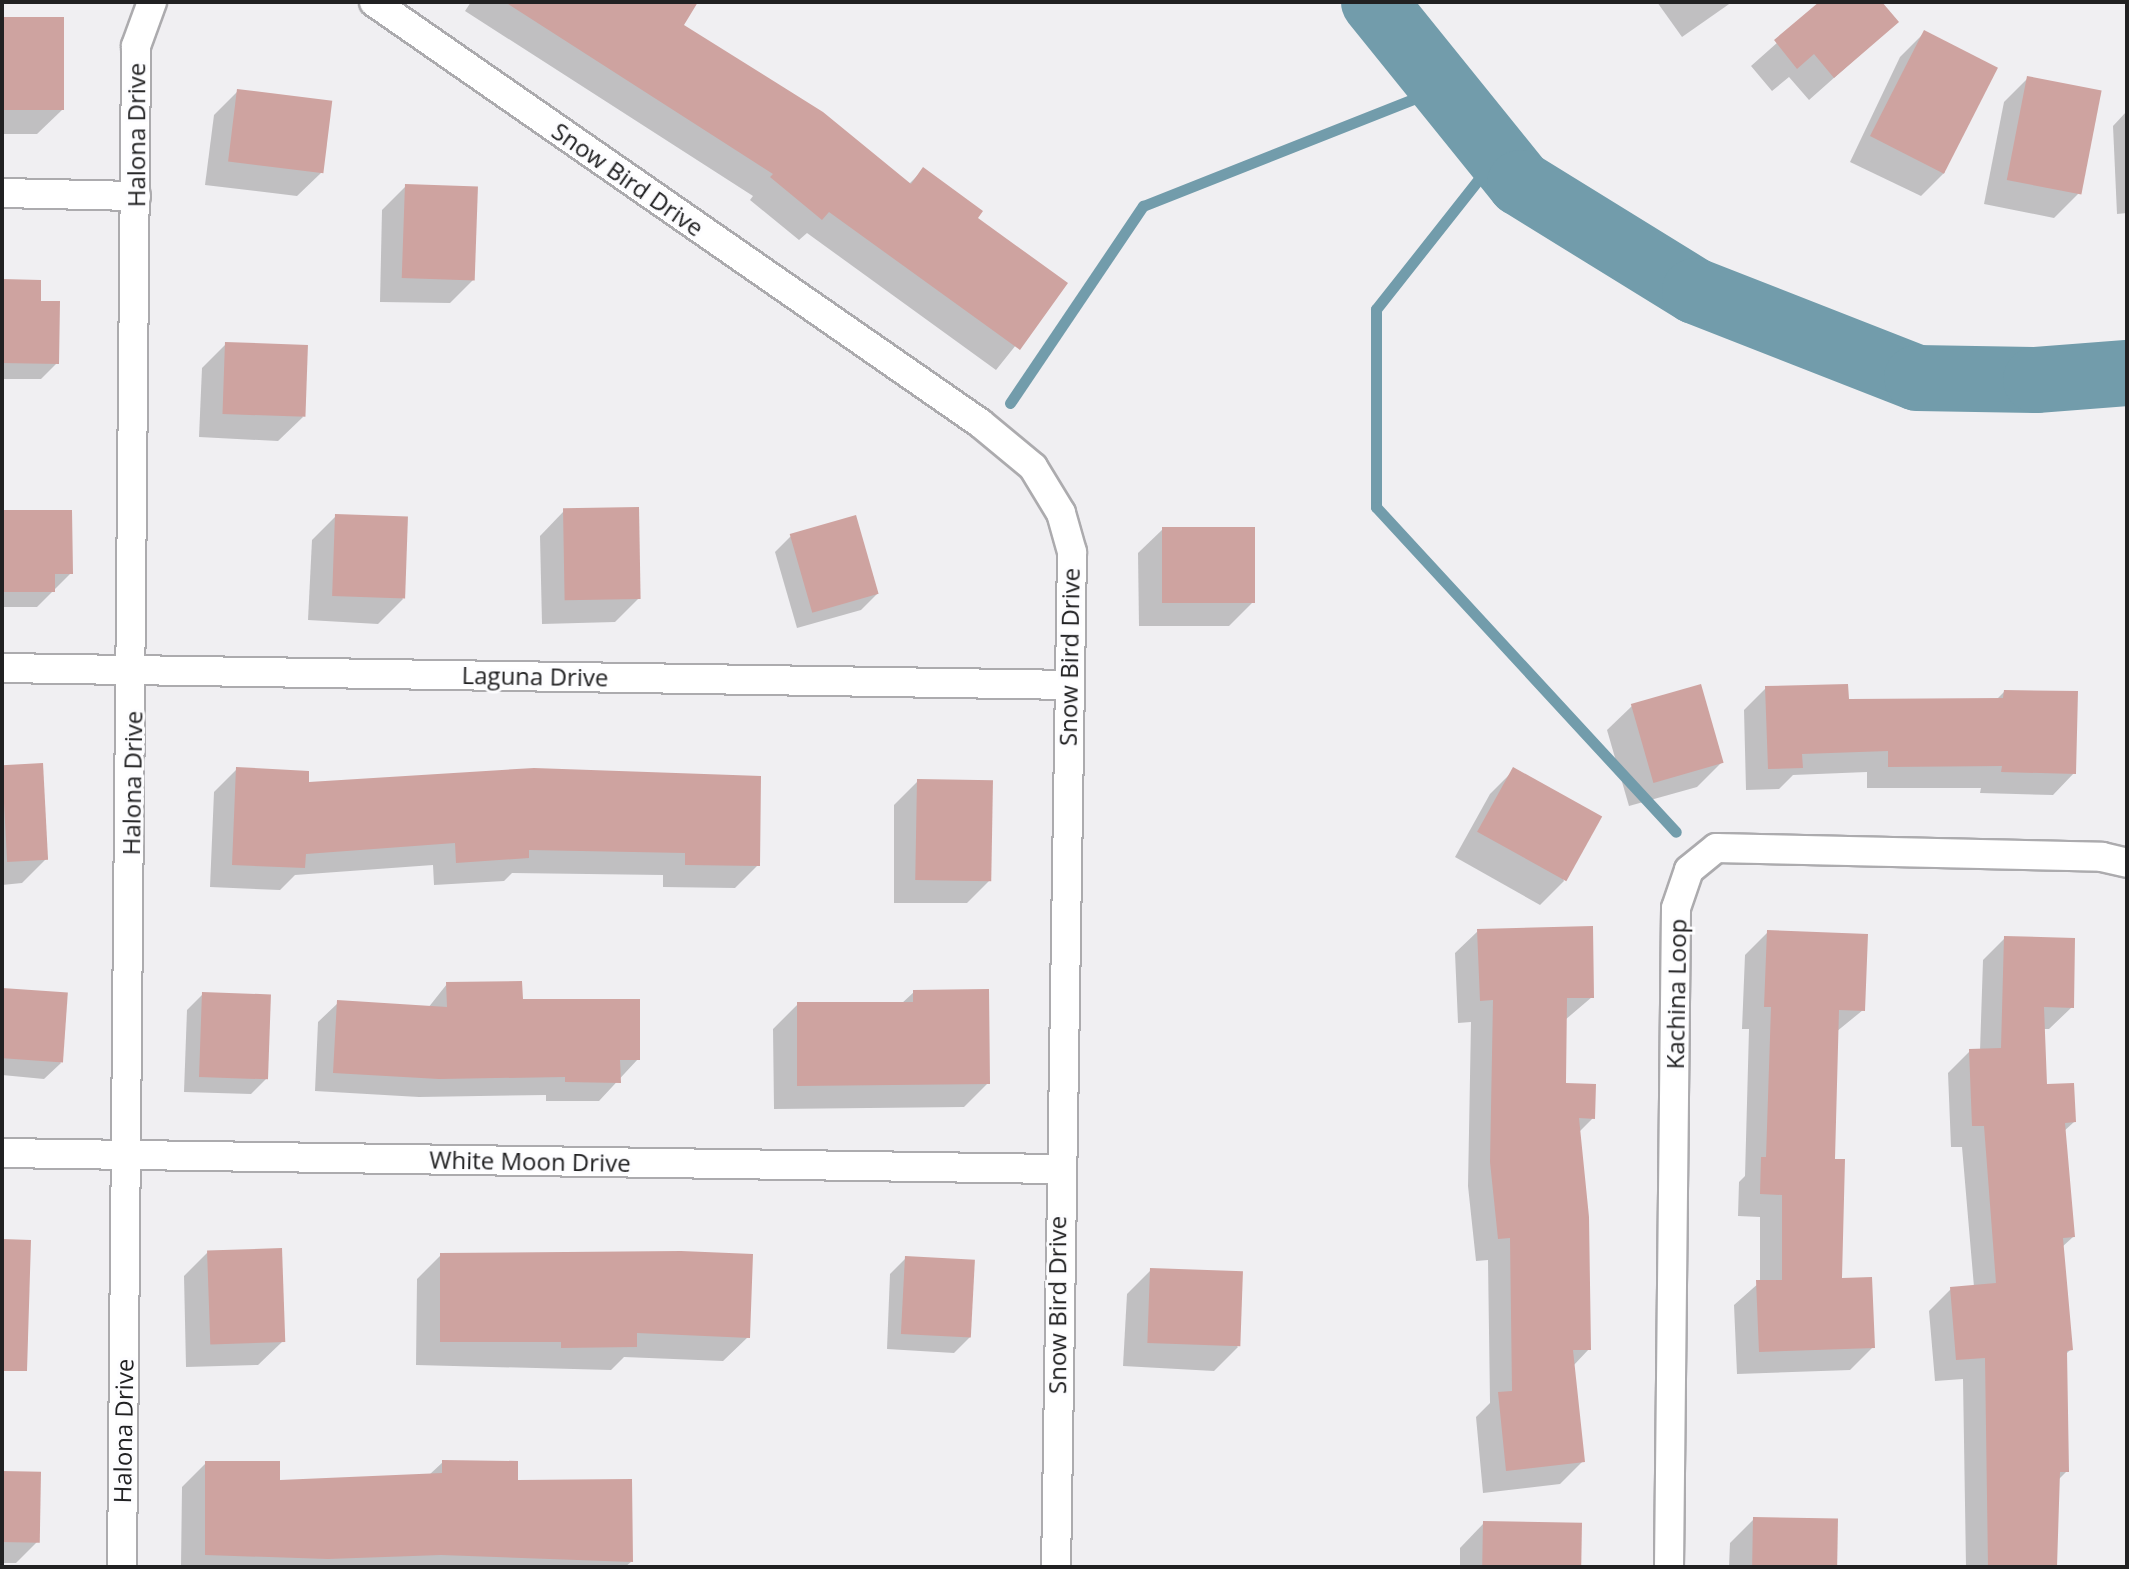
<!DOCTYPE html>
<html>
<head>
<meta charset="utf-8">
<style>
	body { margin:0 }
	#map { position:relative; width:2129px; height:1569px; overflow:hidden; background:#f0eff2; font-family:"Open Sans",sans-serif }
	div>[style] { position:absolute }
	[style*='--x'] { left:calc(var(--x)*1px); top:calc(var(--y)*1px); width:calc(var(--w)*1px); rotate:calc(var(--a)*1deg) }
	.shadow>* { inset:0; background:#0003 }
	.stream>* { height:11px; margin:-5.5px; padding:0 5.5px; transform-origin:5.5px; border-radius:5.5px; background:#729cab }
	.river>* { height:66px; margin:-33px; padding:0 33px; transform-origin:33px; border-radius:33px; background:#729cab }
	.building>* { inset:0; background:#cea3a0; transform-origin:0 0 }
	.roads { filter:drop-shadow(2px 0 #acabae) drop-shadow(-2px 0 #acabae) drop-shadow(0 2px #acabae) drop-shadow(0 -2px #acabae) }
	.minor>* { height:28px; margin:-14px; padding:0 14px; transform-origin:14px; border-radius:14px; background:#fff }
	span { translate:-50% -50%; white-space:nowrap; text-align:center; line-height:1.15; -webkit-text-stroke:6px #fdfdff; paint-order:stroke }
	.street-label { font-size:24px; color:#212122 }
	.frame { position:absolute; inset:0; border:4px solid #212122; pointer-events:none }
</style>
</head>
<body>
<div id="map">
	<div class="shadow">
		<div style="clip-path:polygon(471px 2px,678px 2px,681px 26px,909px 184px,923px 170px,975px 219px,1065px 284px,996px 370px,807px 233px,799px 240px,750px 200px,753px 196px,465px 11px)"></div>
		<div style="clip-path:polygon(1657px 2px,1732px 2px,1682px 37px)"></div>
		<div style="clip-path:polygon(1823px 2px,1879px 2px,1897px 22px,1809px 100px,1789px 77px,1772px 91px,1751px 66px)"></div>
		<div style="clip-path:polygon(2px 19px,62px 110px,37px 134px,2px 134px)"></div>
		<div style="clip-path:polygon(1924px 33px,1945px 172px,1921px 196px,1850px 162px,1900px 57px)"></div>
		<div style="clip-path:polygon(2028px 78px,2078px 194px,2054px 218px,1984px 204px,2004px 102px)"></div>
		<div style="clip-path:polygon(238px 91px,322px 172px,297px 196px,205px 185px,214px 115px)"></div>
		<div style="clip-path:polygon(2127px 111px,2127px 213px,2117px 214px,2113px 126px)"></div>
		<div style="clip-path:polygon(406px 186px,474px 279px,450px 303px,380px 302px,382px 210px)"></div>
		<div style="clip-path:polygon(2px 281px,39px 303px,57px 363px,41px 379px,2px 379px)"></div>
		<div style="clip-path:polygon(226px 344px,303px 417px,278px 441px,199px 437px,202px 368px)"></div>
		<div style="clip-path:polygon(564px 511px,639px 598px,615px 622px,542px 624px,540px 536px)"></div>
		<div style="clip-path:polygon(2px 512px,71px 573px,37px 607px,2px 607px)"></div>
		<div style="clip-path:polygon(336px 516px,403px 599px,378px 624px,308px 620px,312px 540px)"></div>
		<div style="clip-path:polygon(1163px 529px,1253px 602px,1229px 626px,1139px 626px,1138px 553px)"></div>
		<div style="clip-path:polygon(791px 536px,877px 594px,861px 610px,797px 628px,775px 552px)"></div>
		<div style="clip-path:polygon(1766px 688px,1847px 701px,1996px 700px,2004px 692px,2074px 773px,2053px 795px,1980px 793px,1981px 788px,1867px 788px,1867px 772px,1793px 775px,1779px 789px,1746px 790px,1744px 710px)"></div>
		<div style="clip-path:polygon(1632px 706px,1722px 762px,1697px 787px,1629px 806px,1607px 730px)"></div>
		<div style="clip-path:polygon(2px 767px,46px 859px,22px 883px,2px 885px)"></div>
		<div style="clip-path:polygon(237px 769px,758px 865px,735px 888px,663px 887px,663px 875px,512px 873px,504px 881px,434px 885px,433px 865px,295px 875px,280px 890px,210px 887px,214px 792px)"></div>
		<div style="clip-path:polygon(1514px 770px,1564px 881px,1540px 905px,1455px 857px,1490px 794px)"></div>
		<div style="clip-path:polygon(918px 781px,991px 879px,967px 903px,894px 903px,894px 805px)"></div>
		<div style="clip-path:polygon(1478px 931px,1592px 997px,1565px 1020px,1564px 1085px,1593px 1118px,1578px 1133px,1589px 1349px,1573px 1366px,1583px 1461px,1560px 1484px,1483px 1493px,1476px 1417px,1490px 1403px,1488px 1260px,1476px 1261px,1468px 1186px,1471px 1022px,1458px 1023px,1455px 953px)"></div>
		<div style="clip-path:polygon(1768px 932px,1863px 1010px,1836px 1032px,1833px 1161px,1840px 1280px,1873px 1347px,1850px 1370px,1737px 1374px,1734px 1305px,1760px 1282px,1760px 1217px,1738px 1216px,1739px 1182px,1745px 1176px,1749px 1029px,1742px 1029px,1745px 955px)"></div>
		<div style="clip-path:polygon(2005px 938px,2072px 1007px,2049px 1029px,2043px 1029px,2045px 1086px,2074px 1122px,2063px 1132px,2073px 1237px,2062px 1247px,2071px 1349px,2065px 1355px,2067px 1471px,2058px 1480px,2055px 1567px,1966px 1567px,1963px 1379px,1935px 1381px,1929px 1311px,1951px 1289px,1974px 1287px,1962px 1147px,1951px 1147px,1948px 1073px,1970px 1051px,1980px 1051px,1983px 960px)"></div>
		<div style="clip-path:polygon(447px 984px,521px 1001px,638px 1059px,599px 1101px,546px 1101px,546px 1095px,419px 1097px,315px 1091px,318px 1022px,338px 1003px,428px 1008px)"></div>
		<div style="clip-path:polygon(2px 990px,61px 1063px,44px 1079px,2px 1075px)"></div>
		<div style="clip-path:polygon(914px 992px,988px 1083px,964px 1107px,774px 1109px,773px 1029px,798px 1004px,901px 1004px)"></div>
		<div style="clip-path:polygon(203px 994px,267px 1078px,251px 1094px,184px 1092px,187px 1010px)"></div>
		<div style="clip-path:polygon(208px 1252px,283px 1341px,258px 1365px,186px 1367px,184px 1276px)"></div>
		<div style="clip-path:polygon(441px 1255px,748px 1337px,723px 1361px,624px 1357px,611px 1370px,416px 1365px,417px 1279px)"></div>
		<div style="clip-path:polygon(906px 1258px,970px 1337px,954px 1353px,887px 1349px,890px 1274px)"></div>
		<div style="clip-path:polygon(1151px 1270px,1238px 1347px,1214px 1371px,1123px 1366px,1127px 1294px)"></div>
		<div style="clip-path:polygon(443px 1462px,516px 1482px,631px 1562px,625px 1567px,181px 1567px,182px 1487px,206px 1463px,278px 1482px,429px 1475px)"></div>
		<div style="clip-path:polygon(2px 1473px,37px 1542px,16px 1563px,2px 1563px)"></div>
		<div style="clip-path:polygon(1754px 1519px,1835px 1567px,1729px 1567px,1730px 1543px)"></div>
		<div style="clip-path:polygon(1484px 1523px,1579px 1567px,1460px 1567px,1460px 1548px)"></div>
	</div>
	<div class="stream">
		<div style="--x:1497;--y:156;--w:195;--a:128.3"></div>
		<div style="--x:1376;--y:309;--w:198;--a:90"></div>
		<div style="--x:1376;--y:507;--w:442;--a:47.3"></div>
		<div style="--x:1010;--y:403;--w:238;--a:-56"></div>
		<div style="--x:1143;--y:206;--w:321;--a:-21.6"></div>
	</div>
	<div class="river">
		<div style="--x:1374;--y:2;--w:233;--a:51.1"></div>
		<div style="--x:1520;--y:183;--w:206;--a:31.7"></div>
		<div style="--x:1695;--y:291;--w:238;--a:21.4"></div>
		<div style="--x:1917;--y:378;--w:119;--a:1"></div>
		<div style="--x:2036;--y:380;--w:91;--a:-4.4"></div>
	</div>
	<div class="building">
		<div style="clip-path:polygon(505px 2px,698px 2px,684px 25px,823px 112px,911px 184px,923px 167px,983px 211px,978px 218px,1068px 283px,1020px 350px,829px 212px,822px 220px,770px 177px,773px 174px)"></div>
		<div style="clip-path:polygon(1819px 2px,1882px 2px,1899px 22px,1834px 78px,1814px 54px,1797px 69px,1774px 40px)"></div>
		<div style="left:2px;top:17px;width:62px;height:93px"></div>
		<div style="left:1924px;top:30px;width:83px;height:119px;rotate:27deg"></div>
		<div style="left:2027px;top:76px;width:76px;height:106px;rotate:11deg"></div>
		<div style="left:237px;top:89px;width:96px;height:73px;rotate:7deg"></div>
		<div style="left:405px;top:184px;width:73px;height:94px;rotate:2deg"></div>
		<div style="clip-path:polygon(2px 279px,41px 280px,41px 301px,60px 301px,59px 364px,2px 363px)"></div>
		<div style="left:225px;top:342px;width:83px;height:72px;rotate:2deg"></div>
		<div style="left:639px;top:507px;width:92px;height:76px;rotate:89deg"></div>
		<div style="clip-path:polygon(2px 510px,72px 510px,73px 574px,55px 574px,55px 592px,2px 592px)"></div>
		<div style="left:335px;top:514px;width:73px;height:82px;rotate:2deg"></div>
		<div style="left:856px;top:515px;width:82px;height:69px;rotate:74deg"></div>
		<div style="left:1162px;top:527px;width:93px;height:76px"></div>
		<div style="left:1701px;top:684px;width:82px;height:73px;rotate:74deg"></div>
		<div style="clip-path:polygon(1848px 684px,1849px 699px,2003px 698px,2004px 690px,2078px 691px,2076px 774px,2001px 772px,2002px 766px,1888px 767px,1888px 751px,1802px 754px,1803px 768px,1768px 769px,1765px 686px)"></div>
		<div style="left:43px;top:763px;width:97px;height:41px;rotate:87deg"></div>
		<div style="clip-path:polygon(236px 767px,309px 771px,309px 782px,534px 768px,761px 776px,760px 866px,685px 865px,685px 853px,529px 850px,529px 858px,456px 863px,455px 843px,306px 854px,305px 868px,232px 865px)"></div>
		<div style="left:1513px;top:767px;width:102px;height:74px;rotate:29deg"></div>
		<div style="left:917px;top:779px;width:76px;height:101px;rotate:1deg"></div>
		<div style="clip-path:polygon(1593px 926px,1594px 998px,1567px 998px,1566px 1083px,1596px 1084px,1595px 1119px,1579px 1118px,1589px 1217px,1591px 1350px,1573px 1350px,1585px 1462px,1506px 1471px,1498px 1392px,1512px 1391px,1510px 1238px,1498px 1239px,1490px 1162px,1493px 1000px,1480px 1001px,1477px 929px)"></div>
		<div style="clip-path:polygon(1767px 930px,1868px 934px,1865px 1011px,1839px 1010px,1835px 1159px,1845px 1159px,1842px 1278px,1872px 1277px,1875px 1348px,1759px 1352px,1756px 1280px,1782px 1280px,1782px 1195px,1760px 1194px,1761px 1157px,1766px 1157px,1771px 1007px,1764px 1007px)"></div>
		<div style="clip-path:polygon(2004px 936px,2075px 938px,2074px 1008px,2044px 1007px,2047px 1084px,2074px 1083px,2076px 1122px,2065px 1123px,2075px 1237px,2063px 1238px,2073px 1350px,2067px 1351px,2069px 1472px,2060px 1472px,2057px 1567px,1988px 1567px,1985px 1358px,1956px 1360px,1950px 1287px,1996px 1283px,1984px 1126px,1972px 1126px,1969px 1049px,2001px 1048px)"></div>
		<div style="clip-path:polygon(522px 981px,523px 999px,640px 999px,640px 1060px,620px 1060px,621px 1083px,565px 1082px,565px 1077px,439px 1079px,333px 1073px,337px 1000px,447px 1007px,446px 982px)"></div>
		<div style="left:2px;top:988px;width:66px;height:70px;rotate:4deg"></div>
		<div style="clip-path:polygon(989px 989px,990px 1084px,797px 1086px,797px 1002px,913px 1002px,913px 990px)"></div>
		<div style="left:202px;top:992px;width:69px;height:85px;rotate:2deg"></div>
		<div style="clip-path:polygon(2px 1239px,31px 1240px,27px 1371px,2px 1371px)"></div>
		<div style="left:282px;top:1248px;width:94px;height:75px;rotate:88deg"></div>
		<div style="clip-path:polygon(681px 1251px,753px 1254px,750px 1338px,637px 1333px,637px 1347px,561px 1348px,561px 1342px,440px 1342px,440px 1253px)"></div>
		<div style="left:905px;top:1256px;width:70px;height:78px;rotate:3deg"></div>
		<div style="left:1150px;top:1268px;width:93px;height:75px;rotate:2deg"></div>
		<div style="clip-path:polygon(442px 1460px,518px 1461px,518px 1480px,632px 1479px,633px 1562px,441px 1555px,328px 1559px,205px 1555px,205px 1461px,280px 1461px,280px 1480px,442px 1473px)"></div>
		<div style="left:2px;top:1471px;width:39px;height:71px;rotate:1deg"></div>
		<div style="left:1753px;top:1517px;width:85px;height:50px;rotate:1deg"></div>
		<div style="left:1483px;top:1521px;width:99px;height:46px;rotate:1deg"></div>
	</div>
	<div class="roads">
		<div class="minor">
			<div style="--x:374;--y:2;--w:738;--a:34.79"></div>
			<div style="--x:980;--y:423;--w:69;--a:39.7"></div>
			<div style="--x:1033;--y:467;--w:54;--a:58.7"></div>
			<div style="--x:1061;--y:513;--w:41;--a:74.2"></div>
			<div style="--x:1072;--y:552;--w:1015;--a:90.9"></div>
			<div style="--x:2;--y:193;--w:134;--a:1.3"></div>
			<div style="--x:2;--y:668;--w:1067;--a:0.91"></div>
			<div style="--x:2;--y:1153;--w:1056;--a:0.87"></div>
			<div style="--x:122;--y:1567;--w:1521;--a:-89.47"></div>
			<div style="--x:136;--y:46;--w:47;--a:-70"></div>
			<div style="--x:1669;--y:1567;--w:659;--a:-89.39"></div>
			<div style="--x:1676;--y:908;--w:40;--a:-71.1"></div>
			<div style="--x:1689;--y:870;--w:35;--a:-39"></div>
			<div style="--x:1716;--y:848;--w:386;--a:1.3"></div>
			<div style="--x:2102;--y:857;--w:26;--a:13"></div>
		</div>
	</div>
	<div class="street-label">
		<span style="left:136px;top:135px;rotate:-90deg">Halona Drive</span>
		<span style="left:628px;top:179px;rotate:35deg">Snow Bird Drive</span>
		<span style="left:1069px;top:657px;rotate:-89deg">Snow Bird Drive</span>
		<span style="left:535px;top:676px;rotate:1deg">Laguna Drive</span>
		<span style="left:132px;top:783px;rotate:-89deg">Halona Drive</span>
		<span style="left:1676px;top:994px;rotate:-89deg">Kachina Loop</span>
		<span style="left:530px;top:1161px;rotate:1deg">White Moon Drive</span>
		<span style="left:1057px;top:1305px;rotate:-90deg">Snow Bird Drive</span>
		<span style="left:123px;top:1431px;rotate:-89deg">Halona Drive</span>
	</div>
	<div class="frame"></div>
</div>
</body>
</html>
